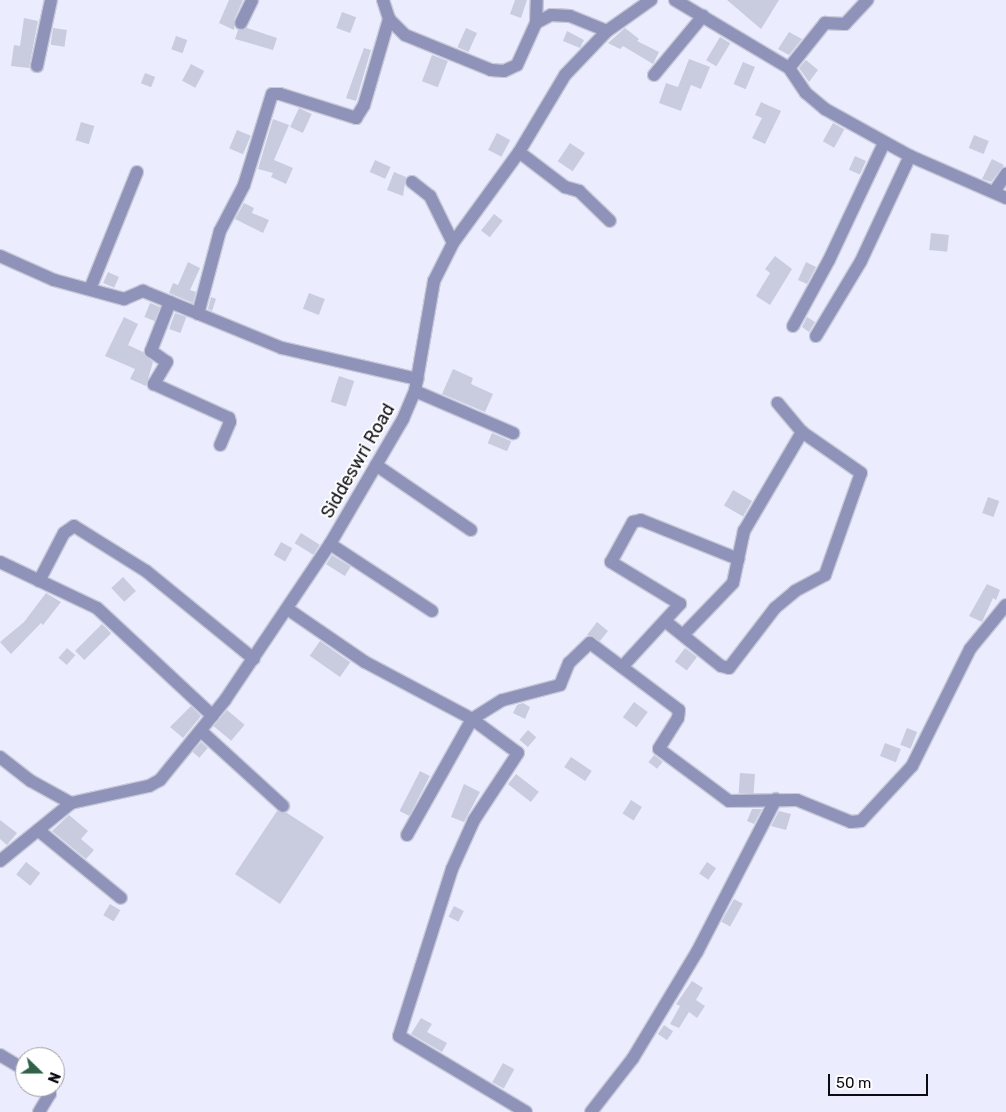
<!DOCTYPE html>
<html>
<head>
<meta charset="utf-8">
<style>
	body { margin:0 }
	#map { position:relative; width:1006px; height:1112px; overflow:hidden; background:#ebedfe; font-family:Rubik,sans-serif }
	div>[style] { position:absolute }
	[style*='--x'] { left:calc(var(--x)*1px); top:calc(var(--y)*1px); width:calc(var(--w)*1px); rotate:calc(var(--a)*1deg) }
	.building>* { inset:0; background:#c9cbdf; transform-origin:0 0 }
	.roads { filter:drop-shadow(1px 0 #c7c9d8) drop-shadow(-1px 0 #c7c9d8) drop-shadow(0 1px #c7c9d8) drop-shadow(0 -1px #c7c9d8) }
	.minor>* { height:12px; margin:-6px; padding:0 6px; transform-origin:6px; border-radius:6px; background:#9093b9 }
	span { translate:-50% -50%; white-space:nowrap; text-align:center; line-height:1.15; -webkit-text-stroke:4px #fff; paint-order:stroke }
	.street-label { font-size:18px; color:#0b0b12 }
	.north { position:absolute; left:15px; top:1047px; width:50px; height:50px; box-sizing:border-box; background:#fff; border:1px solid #9d9da0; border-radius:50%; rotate:112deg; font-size:14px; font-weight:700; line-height:20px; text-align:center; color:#0b0b12 }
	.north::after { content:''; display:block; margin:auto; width:18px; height:22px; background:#2f6247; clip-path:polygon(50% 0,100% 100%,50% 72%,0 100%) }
	.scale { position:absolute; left:828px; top:1074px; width:100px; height:22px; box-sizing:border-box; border:2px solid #0b0b12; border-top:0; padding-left:6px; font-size:15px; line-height:18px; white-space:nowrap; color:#0b0b12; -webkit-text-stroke:4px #fff; paint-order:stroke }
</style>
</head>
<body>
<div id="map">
	<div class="building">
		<div style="clip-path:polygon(229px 0,243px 0,234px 20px,234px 30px,219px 23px)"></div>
		<div style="clip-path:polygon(515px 0,527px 0,521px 18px,510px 14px)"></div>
		<div style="clip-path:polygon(727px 0,779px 0,761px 29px)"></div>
		<div style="left:342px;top:12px;width:15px;height:17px;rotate:20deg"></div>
		<div style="clip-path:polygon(24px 18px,38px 21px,29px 68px,11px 66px,14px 45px,20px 46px)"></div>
		<div style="left:53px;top:28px;width:14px;height:17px;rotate:8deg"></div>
		<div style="clip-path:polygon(247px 28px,277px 38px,273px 50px,235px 39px,238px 30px)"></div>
		<div style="left:466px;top:28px;width:12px;height:21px;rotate:24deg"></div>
		<div style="clip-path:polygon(625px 28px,639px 39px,637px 41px,659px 52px,653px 64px,623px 46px,620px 49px,608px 43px)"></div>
		<div style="clip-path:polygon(567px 31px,584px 40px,580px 48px,563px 41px)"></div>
		<div style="clip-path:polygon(789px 32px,802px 39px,789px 55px,778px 49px)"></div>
		<div style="left:176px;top:36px;width:12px;height:14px;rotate:20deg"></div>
		<div style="left:720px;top:37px;width:12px;height:27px;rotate:31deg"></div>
		<div style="clip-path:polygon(364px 48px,371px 50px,356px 101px,346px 98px)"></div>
		<div style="left:432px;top:55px;width:17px;height:28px;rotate:21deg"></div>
		<div style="clip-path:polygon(689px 59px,710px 67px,701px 89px,691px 85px,681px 111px,659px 103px,666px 83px,678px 87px)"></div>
		<div style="clip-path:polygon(806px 60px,818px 70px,809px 82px,799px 68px)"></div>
		<div style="left:743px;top:62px;width:13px;height:24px;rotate:23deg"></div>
		<div style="left:191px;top:64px;width:15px;height:19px;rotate:28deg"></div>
		<div style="left:145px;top:73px;width:11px;height:11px;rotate:22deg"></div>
		<div style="clip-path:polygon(761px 102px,781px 111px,765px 144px,752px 138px,762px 118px,755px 115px)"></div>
		<div style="left:299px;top:108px;width:14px;height:21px;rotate:25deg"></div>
		<div style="clip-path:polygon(273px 119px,289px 125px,274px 160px,293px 168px,286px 184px,271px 177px,273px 173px,258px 169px)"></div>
		<div style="left:81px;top:122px;width:14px;height:19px;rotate:17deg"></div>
		<div style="left:833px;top:123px;width:13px;height:21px;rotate:29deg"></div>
		<div style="left:237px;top:130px;width:15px;height:20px;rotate:23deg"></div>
		<div style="left:497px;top:133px;width:15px;height:19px;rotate:28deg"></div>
		<div style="left:974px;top:135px;width:16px;height:14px;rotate:22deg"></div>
		<div style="left:570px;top:143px;width:18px;height:22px;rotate:34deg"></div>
		<div style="left:855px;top:156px;width:12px;height:15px;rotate:24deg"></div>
		<div style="clip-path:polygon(992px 159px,1004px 165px,991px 182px,982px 179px)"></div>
		<div style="left:375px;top:160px;width:17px;height:13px;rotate:24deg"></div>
		<div style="clip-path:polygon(394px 172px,406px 177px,403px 196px,387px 190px)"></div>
		<div style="clip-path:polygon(244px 203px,254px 208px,252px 213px,269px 220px,263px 233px,235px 219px)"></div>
		<div style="left:494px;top:214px;width:11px;height:21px;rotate:38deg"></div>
		<div style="left:931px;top:233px;width:18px;height:17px;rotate:6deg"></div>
		<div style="clip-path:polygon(775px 256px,792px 269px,770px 305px,756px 296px,770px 273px,765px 269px)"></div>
		<div style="clip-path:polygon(188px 262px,200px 268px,190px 290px,196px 292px,193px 303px,169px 293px,173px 283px,178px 285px)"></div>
		<div style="clip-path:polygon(806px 262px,816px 267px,807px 284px,798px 280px)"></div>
		<div style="left:108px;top:272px;width:12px;height:12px;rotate:24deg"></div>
		<div style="left:309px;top:293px;width:17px;height:17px;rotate:21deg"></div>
		<div style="clip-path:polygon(211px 297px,216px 299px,212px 311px,208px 309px)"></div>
		<div style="left:150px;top:303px;width:11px;height:15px;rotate:22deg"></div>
		<div style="left:175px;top:313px;width:12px;height:17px;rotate:20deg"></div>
		<div style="clip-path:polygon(124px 317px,138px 324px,128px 345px,143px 352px,153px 362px,146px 386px,130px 379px,135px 369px,105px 356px)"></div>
		<div style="clip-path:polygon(807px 317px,815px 322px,809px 332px,802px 327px)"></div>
		<div style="clip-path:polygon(453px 369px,473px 378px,471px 384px,493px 394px,485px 412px,442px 394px)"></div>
		<div style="left:339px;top:376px;width:16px;height:27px;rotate:18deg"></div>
		<div style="left:492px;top:433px;width:21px;height:11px;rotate:23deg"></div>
		<div style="left:733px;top:490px;width:22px;height:18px;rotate:30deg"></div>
		<div style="left:988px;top:497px;width:12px;height:17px;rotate:20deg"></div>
		<div style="left:301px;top:533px;width:22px;height:12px;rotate:32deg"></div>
		<div style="left:281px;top:542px;width:13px;height:15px;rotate:29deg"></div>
		<div style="left:332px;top:555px;width:22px;height:11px;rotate:32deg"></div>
		<div style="left:123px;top:577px;width:19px;height:16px;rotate:47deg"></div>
		<div style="clip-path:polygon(987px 584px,1000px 590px,996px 600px,993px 598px,982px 622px,969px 616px)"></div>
		<div style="clip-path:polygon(46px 593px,61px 602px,43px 625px,41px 623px,11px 654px,0 642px,24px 622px)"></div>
		<div style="clip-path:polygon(597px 622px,608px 631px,600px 641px,587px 635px)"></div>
		<div style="left:102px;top:624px;width:13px;height:38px;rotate:45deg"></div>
		<div style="left:320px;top:641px;width:37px;height:18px;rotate:35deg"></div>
		<div style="left:67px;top:648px;width:11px;height:13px;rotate:41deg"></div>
		<div style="left:685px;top:648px;width:15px;height:17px;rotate:37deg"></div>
		<div style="left:634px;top:702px;width:17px;height:19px;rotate:36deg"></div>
		<div style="clip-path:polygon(523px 703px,530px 707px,525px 719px,513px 713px,517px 705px)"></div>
		<div style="clip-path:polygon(191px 706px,201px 716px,183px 738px,170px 727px)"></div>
		<div style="left:227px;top:710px;width:23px;height:21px;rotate:40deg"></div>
		<div style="left:907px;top:728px;width:11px;height:18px;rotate:22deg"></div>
		<div style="left:528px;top:730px;width:11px;height:13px;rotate:41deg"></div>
		<div style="left:201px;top:742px;width:9px;height:13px;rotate:41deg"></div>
		<div style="left:885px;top:743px;width:17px;height:14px;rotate:21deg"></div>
		<div style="left:654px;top:755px;width:11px;height:9px;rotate:38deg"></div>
		<div style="left:571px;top:757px;width:25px;height:12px;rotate:34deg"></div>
		<div style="left:420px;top:771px;width:11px;height:45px;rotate:27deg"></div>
		<div style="left:740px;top:773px;width:15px;height:20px;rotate:4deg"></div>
		<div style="left:516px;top:774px;width:29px;height:13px;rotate:38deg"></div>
		<div style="clip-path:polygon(464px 784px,480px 792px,464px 822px,451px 817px)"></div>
		<div style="left:631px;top:800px;width:13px;height:16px;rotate:32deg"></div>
		<div style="clip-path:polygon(752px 809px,762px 809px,754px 824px,747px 821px)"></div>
		<div style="clip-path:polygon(277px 811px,287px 813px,324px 837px,280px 904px,235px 874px)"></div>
		<div style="clip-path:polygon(779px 811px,791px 814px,786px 830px,771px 826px)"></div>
		<div style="clip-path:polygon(69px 815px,88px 831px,81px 839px,94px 850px,86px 859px,52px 831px)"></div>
		<div style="clip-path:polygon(0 820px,17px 833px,7px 845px,0 839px)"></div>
		<div style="left:26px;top:862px;width:18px;height:16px;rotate:38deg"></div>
		<div style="left:707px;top:862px;width:11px;height:14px;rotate:34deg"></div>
		<div style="left:734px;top:899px;width:10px;height:26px;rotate:29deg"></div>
		<div style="left:110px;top:904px;width:12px;height:13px;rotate:31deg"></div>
		<div style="left:454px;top:906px;width:11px;height:12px;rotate:27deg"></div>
		<div style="clip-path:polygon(692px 981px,703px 988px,696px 1000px,705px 1006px,697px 1018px,689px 1012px,679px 1028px,670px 1024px,680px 1006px,676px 1004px)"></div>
		<div style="clip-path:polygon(421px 1018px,432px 1024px,427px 1032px,447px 1043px,442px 1052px,411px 1034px)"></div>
		<div style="left:664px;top:1025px;width:11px;height:11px;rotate:34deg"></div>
		<div style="left:503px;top:1063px;width:13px;height:22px;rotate:29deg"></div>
	</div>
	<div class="roads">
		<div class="minor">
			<div style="--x:383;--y:0;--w:20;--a:72"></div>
			<div style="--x:389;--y:19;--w:23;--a:45"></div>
			<div style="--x:405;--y:35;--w:93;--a:22.1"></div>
			<div style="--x:491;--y:70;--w:13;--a:4"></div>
			<div style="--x:504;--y:71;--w:14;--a:-25"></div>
			<div style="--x:517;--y:65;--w:46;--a:-65.7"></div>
			<div style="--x:536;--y:23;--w:17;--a:-28"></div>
			<div style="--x:551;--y:15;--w:19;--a:3"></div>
			<div style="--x:570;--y:16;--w:40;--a:22"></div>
			<div style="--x:675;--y:0;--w:133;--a:30.8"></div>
			<div style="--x:789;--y:68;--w:30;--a:56"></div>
			<div style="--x:806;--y:93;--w:25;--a:40"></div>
			<div style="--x:825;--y:109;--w:97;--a:28.9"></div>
			<div style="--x:910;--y:156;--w:105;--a:23.6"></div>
			<div style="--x:241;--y:23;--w:25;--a:-64"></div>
			<div style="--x:536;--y:23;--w:23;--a:-88"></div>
			<div style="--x:37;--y:66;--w:67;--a:-78"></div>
			<div style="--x:789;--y:68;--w:58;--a:-51.3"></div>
			<div style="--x:825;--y:23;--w:20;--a:3"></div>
			<div style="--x:845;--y:24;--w:33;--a:-47"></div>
			<div style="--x:654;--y:75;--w:77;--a:-50.3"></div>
			<div style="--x:519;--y:152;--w:58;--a:37.3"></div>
			<div style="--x:565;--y:187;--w:15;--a:16"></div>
			<div style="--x:579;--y:191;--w:43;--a:44.1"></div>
			<div style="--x:412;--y:182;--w:23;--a:38"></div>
			<div style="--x:430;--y:196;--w:52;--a:63.9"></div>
			<div style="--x:994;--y:192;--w:22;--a:-56"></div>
			<div style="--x:0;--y:256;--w:59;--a:24"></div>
			<div style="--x:54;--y:280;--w:73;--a:15.2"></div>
			<div style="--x:124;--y:299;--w:21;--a:-23"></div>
			<div style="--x:143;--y:291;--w:150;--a:22.3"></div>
			<div style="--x:282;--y:348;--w:139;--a:12.9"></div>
			<div style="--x:90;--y:289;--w:126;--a:-68.1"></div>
			<div style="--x:170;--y:302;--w:53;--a:111.2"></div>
			<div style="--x:151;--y:351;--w:19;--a:35"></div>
			<div style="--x:167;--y:362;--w:26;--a:121"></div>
			<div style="--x:154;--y:384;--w:82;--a:24.4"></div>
			<div style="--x:229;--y:418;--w:4;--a:76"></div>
			<div style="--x:230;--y:422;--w:25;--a:113"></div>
			<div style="--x:198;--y:314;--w:86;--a:-75.2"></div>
			<div style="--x:220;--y:231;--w:52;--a:-62.4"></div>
			<div style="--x:244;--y:185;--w:95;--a:-72.9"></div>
			<div style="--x:272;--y:94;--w:8;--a:0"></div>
			<div style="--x:280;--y:94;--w:80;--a:17.5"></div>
			<div style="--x:356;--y:118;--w:15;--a:-58"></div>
			<div style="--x:364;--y:105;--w:90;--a:-73.8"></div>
			<div style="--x:793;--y:326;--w:75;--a:-61.4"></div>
			<div style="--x:829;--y:260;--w:129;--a:-64.8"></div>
			<div style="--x:816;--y:336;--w:87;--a:-59"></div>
			<div style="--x:861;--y:261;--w:116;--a:-65"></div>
			<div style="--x:415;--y:391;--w:107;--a:23.2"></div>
			<div style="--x:376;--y:465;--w:115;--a:34.4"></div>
			<div style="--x:330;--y:544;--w:122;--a:33.3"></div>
			<div style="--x:0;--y:562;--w:107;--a:25.4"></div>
			<div style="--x:97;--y:608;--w:158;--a:43"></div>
			<div style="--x:39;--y:581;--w:54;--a:-62.5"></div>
			<div style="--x:64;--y:533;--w:12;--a:-35"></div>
			<div style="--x:74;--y:526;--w:85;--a:32"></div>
			<div style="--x:146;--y:571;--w:139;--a:39.2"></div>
			<div style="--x:289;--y:610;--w:92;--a:34.4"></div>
			<div style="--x:365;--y:662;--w:121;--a:28"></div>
			<div style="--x:472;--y:719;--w:57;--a:36.5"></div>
			<div style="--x:518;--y:753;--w:80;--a:123.3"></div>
			<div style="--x:474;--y:820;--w:54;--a:114.2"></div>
			<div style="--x:452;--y:869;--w:175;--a:107.6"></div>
			<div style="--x:399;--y:1036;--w:148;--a:30.9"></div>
			<div style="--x:665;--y:621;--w:72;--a:38.8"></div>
			<div style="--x:721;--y:666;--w:8;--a:14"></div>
			<div style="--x:729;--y:668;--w:76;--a:-52.5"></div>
			<div style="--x:775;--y:608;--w:26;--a:-40"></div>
			<div style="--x:795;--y:591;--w:34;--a:-28"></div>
			<div style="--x:825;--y:575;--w:108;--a:-70.6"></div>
			<div style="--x:861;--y:473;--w:72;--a:-145.2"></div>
			<div style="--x:802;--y:432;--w:38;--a:-130"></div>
			<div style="--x:683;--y:635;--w:72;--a:-46.1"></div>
			<div style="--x:733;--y:583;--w:25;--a:-78"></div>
			<div style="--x:622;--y:667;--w:86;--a:-47.4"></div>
			<div style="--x:680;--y:604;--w:81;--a:-148.7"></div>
			<div style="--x:611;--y:562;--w:46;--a:-61.2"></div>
			<div style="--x:633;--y:522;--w:8;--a:-14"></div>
			<div style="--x:641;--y:520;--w:105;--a:21.9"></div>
			<div style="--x:738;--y:559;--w:29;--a:-78"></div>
			<div style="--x:744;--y:531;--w:115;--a:-59.6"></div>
			<div style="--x:201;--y:731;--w:111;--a:42.4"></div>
			<div style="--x:0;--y:757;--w:39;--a:38"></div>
			<div style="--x:31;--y:781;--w:46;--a:28.8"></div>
			<div style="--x:38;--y:830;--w:107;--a:39.3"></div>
			<div style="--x:407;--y:835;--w:133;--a:-60.7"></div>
			<div style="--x:472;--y:719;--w:36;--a:-32"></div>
			<div style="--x:503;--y:700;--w:59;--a:-14.7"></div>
			<div style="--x:560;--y:685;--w:24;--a:-68"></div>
			<div style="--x:569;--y:663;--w:29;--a:-44"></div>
			<div style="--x:590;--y:643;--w:111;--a:37"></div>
			<div style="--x:679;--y:710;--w:8;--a:97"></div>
			<div style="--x:678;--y:718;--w:36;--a:122"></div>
			<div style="--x:659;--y:749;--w:87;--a:36.6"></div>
			<div style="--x:729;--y:801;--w:68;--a:-0.8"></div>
			<div style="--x:797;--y:800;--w:58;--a:22.2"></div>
			<div style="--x:851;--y:822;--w:10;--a:-6"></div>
			<div style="--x:861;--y:821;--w:75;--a:-47.2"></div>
			<div style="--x:912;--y:766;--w:131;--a:-63.6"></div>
			<div style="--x:970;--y:649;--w:57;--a:-50.7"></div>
			<div style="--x:0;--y:861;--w:92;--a:-39.2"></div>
			<div style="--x:71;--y:803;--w:80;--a:-12.3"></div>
			<div style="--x:149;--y:786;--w:13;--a:-29"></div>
			<div style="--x:160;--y:780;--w:103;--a:-50.9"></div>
			<div style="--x:225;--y:700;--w:188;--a:-56.1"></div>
			<div style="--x:330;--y:544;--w:145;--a:-59.7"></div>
			<div style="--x:403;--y:419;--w:30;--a:-67"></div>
			<div style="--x:415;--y:391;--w:112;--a:-80.2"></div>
			<div style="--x:434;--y:281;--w:42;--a:-63.4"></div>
			<div style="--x:453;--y:243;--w:112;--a:-54"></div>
			<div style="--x:519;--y:152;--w:90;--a:-59.1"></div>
			<div style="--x:565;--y:75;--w:61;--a:-46.3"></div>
			<div style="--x:607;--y:31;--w:54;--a:-35.2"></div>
			<div style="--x:0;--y:1055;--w:29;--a:31"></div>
			<div style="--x:39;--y:1112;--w:21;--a:-59"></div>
			<div style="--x:50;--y:1094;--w:7;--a:-98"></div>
			<div style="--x:591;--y:1112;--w:68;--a:-52.1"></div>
			<div style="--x:633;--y:1058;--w:124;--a:-58.9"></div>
			<div style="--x:697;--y:952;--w:172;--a:-62.7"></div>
		</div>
	</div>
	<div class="street-label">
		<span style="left:358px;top:461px;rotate:-60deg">Siddeswri Road</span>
	</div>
	<div class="north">N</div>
	<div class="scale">50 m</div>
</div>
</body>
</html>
